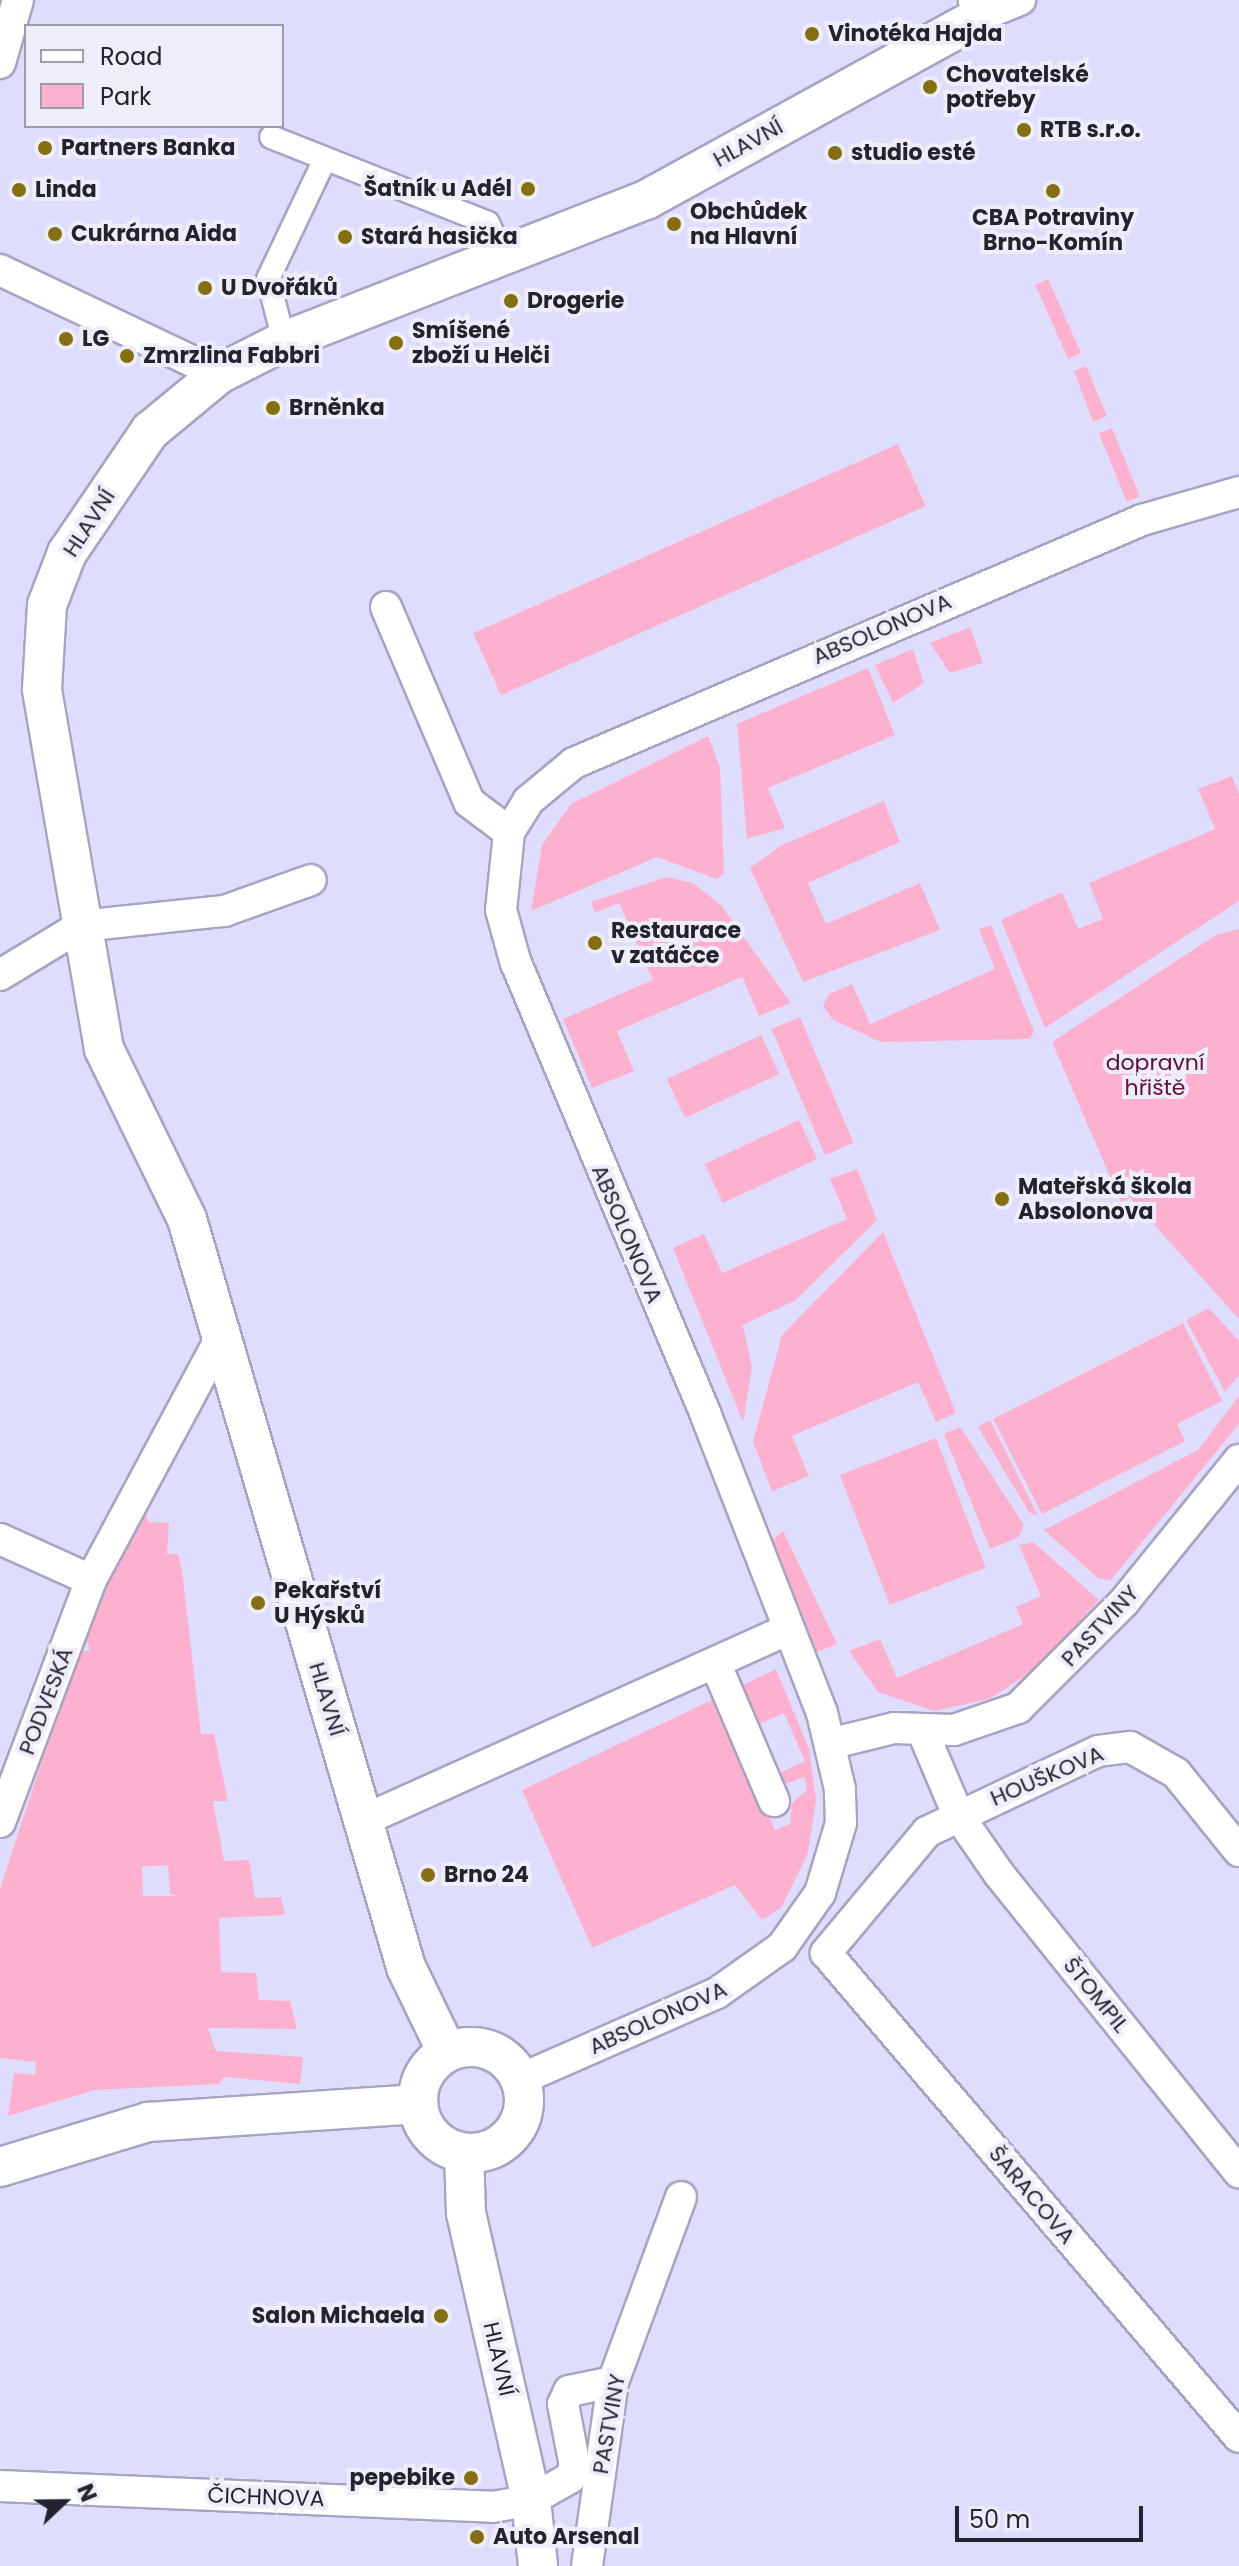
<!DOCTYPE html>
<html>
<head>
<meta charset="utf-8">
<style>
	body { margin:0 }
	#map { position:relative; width:1239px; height:2566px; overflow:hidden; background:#dfddfe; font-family:Poppins,sans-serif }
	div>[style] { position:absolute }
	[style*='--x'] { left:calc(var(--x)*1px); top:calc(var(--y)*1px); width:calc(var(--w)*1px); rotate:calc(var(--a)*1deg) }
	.green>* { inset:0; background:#feb1ce; transform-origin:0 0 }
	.roads { filter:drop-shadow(2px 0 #a7a4c3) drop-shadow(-2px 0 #a7a4c3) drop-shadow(0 2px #a7a4c3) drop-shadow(0 -2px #a7a4c3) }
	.pedestrian>* { height:22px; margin:-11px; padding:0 11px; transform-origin:11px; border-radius:11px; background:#fff }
	.minor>* { height:30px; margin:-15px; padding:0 15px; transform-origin:15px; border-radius:15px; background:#fff }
	.tertiary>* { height:38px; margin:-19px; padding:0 19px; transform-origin:19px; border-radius:19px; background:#fff }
	.tertiary>.ring { margin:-19px; padding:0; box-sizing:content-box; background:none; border:38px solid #fff; border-radius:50% }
	.dots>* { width:22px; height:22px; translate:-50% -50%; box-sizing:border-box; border:4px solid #eeedfa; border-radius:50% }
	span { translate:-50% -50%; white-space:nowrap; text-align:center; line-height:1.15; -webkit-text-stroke:8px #eeedfa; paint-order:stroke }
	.poi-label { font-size:22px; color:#23222e; font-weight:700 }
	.left { translate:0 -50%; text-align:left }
	.right { translate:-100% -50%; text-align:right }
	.street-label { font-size:22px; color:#23222e }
	.park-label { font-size:22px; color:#620e39 }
	.legend { position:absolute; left:24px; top:24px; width:260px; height:104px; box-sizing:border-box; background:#eeedfa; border:2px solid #9d9ca8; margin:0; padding:10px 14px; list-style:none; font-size:24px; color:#23222e }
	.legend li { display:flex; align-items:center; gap:16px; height:40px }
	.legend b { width:40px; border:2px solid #9d9ca8 }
	.north { position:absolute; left:24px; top:2462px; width:80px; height:80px; -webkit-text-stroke:6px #eeedfa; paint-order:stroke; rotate:68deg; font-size:22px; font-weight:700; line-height:32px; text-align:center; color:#23222e }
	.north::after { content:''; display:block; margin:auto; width:28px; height:36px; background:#23222e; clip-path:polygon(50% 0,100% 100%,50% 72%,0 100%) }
	.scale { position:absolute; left:955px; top:2506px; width:188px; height:36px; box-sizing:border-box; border:4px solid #23222e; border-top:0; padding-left:10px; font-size:24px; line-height:28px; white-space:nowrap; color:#23222e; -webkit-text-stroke:6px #eeedfa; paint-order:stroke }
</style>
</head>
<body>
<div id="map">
	<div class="green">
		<div style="left:1048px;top:279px;width:81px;height:14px;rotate:66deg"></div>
		<div style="clip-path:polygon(1086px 366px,1107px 416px,1093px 422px,1074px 371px)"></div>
		<div style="left:1112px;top:428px;width:74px;height:14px;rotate:68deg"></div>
		<div style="left:898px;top:444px;width:68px;height:465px;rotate:66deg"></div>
		<div style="clip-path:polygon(970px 627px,983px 663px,950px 673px,930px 643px)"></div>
		<div style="clip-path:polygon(913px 649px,924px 683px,893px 703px,875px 665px)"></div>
		<div style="clip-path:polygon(868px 668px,895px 735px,768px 788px,785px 828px,747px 839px,737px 724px)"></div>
		<div style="clip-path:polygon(708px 736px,720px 767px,724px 873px,717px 879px,657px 857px,531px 911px,542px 845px,571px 804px)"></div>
		<div style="clip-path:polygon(1232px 776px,1239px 794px,1239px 901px,1045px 1028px,1001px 920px,1062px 892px,1078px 929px,1103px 919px,1089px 883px,1215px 829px,1198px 789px)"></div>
		<div style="clip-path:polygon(884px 801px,900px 842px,808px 883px,826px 924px,920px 883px,940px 930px,803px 982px,750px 868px,782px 845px)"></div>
		<div style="clip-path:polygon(667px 877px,693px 883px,721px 905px,791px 1003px,759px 1016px,742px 977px,617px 1031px,634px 1071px,592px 1088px,563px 1019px,653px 980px,619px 903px,595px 913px,591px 902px)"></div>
		<div style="clip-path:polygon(991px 925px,1034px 1031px,1030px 1039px,881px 1042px,833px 1020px,823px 1006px,829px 994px,852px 984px,870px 1024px,995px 969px,979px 929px)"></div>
		<div style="clip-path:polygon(1239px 929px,1239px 1319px,1130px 1198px,1121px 1202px,1052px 1042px,1216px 935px)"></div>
		<div style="left:800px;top:1017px;width:137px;height:31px;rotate:67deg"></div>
		<div style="left:761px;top:1035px;width:43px;height:104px;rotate:65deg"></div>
		<div style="left:799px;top:1120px;width:43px;height:104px;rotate:65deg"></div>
		<div style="clip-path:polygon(857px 1169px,877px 1220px,796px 1300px,743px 1325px,752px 1368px,743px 1422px,673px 1248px,704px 1234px,722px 1273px,847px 1219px,830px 1179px)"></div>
		<div style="clip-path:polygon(883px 1232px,956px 1413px,936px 1422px,918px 1382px,792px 1436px,809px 1476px,772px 1491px,753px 1442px,782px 1335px)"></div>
		<div style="clip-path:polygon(1209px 1308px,1239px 1341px,1239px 1375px,1225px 1392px,1186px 1320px)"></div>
		<div style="clip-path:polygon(1183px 1323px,1222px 1401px,1177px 1424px,1185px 1441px,1042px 1514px,993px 1419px)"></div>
		<div style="clip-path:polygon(1239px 1396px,1239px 1424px,1111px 1580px,1099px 1579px,1044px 1530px,1198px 1450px)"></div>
		<div style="clip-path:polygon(990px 1420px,1038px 1516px,1029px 1512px,978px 1427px)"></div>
		<div style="clip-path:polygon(960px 1427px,1024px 1525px,1019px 1537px,990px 1549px,944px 1434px)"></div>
		<div style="left:936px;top:1438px;width:139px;height:103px;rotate:69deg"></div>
		<div style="clip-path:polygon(evenodd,144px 1511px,149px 1522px,169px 1523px,167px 1554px,178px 1554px,182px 1570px,201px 1734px,214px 1734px,228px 1801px,213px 1801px,224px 1861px,249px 1860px,255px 1898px,281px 1897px,285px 1915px,219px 1918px,221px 1972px,256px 1973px,259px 2000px,290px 2001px,297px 2029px,208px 2028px,216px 2051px,303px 2057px,300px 2084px,224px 2077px,219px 2084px,95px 2090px,8px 2116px,14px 2073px,35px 2075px,36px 2062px,0 2058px,0 1889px,78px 1651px,90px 1651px,85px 1634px,97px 1596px,144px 1511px,168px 1865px,170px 1894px,179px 1896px,143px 1896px,142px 1867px,168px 1865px)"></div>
		<div style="clip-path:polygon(783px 1531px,837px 1644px,817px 1652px,771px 1541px)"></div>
		<div style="clip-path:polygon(1033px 1542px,1099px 1600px,1037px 1668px,989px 1699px,934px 1711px,878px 1692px,849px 1651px,880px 1639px,897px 1678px,1023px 1624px,1016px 1607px,1041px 1596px,1019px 1545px)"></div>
		<div style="clip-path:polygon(776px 1669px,809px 1749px,816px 1800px,808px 1853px,781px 1908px,762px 1920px,735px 1885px,592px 1948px,522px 1790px,716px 1698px,775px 1830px,790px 1824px,792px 1803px,807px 1790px,804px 1777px,785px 1784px,773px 1776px,805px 1761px,784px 1713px,750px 1728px,732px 1690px)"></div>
	</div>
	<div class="roads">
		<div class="pedestrian">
			<div style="--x:271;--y:137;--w:233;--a:21.6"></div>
			<div style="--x:488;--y:223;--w:36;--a:66"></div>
			<div style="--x:284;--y:341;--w:64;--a:-104.5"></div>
			<div style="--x:268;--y:279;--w:128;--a:-64.6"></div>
		</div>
		<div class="minor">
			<div style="--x:985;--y:14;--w:38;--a:-22"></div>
			<div style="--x:0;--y:63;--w:66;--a:-74.1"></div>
			<div style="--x:0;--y:270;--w:242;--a:25.4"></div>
			<div style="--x:386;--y:607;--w:212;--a:66.9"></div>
			<div style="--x:469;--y:802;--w:50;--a:36.9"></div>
			<div style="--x:0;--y:975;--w:95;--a:-31.2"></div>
			<div style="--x:81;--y:926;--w:144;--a:-6"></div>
			<div style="--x:224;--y:911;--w:92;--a:-19.6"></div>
			<div style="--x:0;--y:1539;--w:100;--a:24.3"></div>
			<div style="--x:716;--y:1665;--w:148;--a:66.9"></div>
			<div style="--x:922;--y:1730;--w:92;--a:67"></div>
			<div style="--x:958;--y:1815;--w:72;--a:55.2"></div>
			<div style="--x:999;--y:1874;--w:383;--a:51.2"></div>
			<div style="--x:833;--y:1743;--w:63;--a:-13.8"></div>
			<div style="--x:894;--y:1728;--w:60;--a:1.9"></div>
			<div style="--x:954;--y:1730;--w:68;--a:-19"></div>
			<div style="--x:1018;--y:1708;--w:150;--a:-45"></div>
			<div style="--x:1124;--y:1602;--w:183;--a:-51"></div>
			<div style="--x:364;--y:1820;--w:466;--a:-24.2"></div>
			<div style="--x:0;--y:1822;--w:259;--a:-69.4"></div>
			<div style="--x:91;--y:1580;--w:271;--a:-61.8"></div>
			<div style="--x:1239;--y:1851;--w:100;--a:-128.9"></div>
			<div style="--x:1176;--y:1773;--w:53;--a:-150.5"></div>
			<div style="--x:1130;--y:1747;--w:32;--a:173"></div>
			<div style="--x:1098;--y:1751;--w:189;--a:154.7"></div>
			<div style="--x:927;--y:1832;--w:158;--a:129.9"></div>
			<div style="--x:826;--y:1953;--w:636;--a:49.53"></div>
			<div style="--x:521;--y:2079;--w:214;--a:-23.7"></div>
			<div style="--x:717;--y:1993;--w:80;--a:-35.3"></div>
			<div style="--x:782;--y:1947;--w:66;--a:-54.9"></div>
			<div style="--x:820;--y:1893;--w:73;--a:-73.3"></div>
			<div style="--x:841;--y:1823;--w:34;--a:-92"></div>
			<div style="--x:840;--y:1789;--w:78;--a:-103.3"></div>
			<div style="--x:822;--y:1713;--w:320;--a:-111.3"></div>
			<div style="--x:706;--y:1415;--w:489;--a:-112.8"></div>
			<div style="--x:516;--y:964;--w:56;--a:-105.5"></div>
			<div style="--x:501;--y:910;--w:78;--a:-84.1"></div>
			<div style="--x:509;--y:832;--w:36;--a:-58"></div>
			<div style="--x:528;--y:801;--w:60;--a:-39.6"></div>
			<div style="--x:574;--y:763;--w:618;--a:-23.16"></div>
			<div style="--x:1142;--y:520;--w:101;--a:-16.1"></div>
			<div style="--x:0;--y:2486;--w:493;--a:2.4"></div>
			<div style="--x:493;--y:2507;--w:39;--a:-10"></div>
			<div style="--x:531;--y:2500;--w:45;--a:-29.4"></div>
			<div style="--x:570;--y:2478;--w:13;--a:-67"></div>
			<div style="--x:575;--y:2466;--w:63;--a:-101"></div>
			<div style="--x:563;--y:2404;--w:14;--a:-65"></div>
			<div style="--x:569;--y:2391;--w:45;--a:-11.6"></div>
			<div style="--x:587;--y:2566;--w:186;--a:-82"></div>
			<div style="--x:613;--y:2382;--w:197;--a:-69.8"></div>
		</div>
		<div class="tertiary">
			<div class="ring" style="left:418px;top:2047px;width:68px;height:68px"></div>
			<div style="--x:447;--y:2052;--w:94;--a:-115.8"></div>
			<div style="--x:406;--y:1967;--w:779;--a:-106.32"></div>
			<div style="--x:187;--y:1219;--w:189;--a:-116"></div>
			<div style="--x:104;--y:1049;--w:365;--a:-99.8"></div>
			<div style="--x:42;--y:689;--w:84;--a:-86.6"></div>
			<div style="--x:47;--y:605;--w:56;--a:-69"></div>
			<div style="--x:67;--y:553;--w:148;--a:-55.8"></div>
			<div style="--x:150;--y:431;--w:89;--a:-39.6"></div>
			<div style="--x:219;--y:374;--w:73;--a:-26.9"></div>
			<div style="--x:284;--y:341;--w:388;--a:-21.3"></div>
			<div style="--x:646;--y:200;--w:387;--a:-28.8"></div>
			<div style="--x:985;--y:14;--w:16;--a:-117"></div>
			<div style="--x:464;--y:2153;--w:60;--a:88.1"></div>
			<div style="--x:466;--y:2213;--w:294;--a:77.2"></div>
			<div style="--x:531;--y:2500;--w:66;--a:83.9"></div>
			<div style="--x:0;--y:2167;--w:155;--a:-16.9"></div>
			<div style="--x:148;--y:2122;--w:271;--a:-3.8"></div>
		</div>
	</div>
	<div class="dots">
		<div style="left:812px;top:34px;background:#856f0e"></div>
		<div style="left:930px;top:87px;background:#856f0e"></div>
		<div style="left:1024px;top:130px;background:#856f0e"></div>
		<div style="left:45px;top:148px;background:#856f0e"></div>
		<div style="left:835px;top:153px;background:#856f0e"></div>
		<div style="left:528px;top:189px;background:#856f0e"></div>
		<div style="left:19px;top:190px;background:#856f0e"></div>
		<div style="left:1053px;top:191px;background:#856f0e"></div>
		<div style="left:674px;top:224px;background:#856f0e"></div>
		<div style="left:55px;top:234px;background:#856f0e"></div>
		<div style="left:345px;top:237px;background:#856f0e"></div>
		<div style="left:205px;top:288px;background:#856f0e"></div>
		<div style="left:511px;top:301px;background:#856f0e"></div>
		<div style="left:66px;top:339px;background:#856f0e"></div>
		<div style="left:396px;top:343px;background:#856f0e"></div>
		<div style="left:127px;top:356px;background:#856f0e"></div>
		<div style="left:273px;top:408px;background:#856f0e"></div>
		<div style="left:595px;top:943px;background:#856f0e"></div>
		<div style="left:1002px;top:1199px;background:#856f0e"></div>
		<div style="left:258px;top:1603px;background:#856f0e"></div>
		<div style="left:428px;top:1875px;background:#856f0e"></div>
		<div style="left:441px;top:2316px;background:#856f0e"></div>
		<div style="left:471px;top:2478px;background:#856f0e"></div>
		<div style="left:477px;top:2537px;background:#856f0e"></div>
	</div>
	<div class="poi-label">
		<span class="left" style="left:828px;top:34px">Vinotéka Hajda</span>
		<span class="left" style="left:946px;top:87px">Chovatelské<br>potřeby</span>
		<span class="left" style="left:1040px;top:130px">RTB s.r.o.</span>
		<span class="left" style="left:61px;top:148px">Partners Banka</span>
		<span class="left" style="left:851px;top:153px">studio esté</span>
		<span class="right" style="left:512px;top:189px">Šatník u Adél</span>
		<span class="left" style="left:35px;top:190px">Linda</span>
		<span class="left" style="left:690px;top:224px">Obchůdek<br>na Hlavní</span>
		<span style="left:1053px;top:230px">CBA Potraviny<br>Brno-Komín</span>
		<span class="left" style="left:71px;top:234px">Cukrárna Aida</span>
		<span class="left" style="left:361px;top:237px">Stará hasička</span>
		<span class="left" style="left:221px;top:288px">U Dvořáků</span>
		<span class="left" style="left:527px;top:301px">Drogerie</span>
		<span class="left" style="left:412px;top:343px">Smíšené<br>zboží u Helči</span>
		<span class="left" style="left:82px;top:339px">LG</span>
		<span class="left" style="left:143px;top:356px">Zmrzlina Fabbri</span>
		<span class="left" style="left:289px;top:408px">Brněnka</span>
		<span class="left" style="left:611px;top:943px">Restaurace<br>v zatáčce</span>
		<span class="left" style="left:1018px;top:1199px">Mateřská škola<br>Absolonova</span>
		<span class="left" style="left:274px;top:1603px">Pekařství<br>U Hýsků</span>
		<span class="left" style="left:444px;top:1875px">Brno 24</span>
		<span class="right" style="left:425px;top:2316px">Salon Michaela</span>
		<span class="right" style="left:455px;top:2478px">pepebike</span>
		<span class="left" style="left:493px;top:2537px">Auto Arsenal</span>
	</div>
	<div class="street-label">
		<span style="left:748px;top:143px;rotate:-29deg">HLAVNÍ</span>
		<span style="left:89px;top:523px;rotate:-57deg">HLAVNÍ</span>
		<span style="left:882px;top:629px;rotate:-23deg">ABSOLONOVA</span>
		<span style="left:627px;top:1234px;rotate:67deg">ABSOLONOVA</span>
		<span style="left:1100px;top:1626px;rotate:-47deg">PASTVINY</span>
		<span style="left:327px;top:1699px;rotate:73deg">HLAVNÍ</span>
		<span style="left:46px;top:1701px;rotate:-69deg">PODVESKÁ</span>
		<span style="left:1047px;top:1776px;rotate:-23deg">HOUŠKOVA</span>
		<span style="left:1096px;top:1995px;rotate:51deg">ŠTOMPIL</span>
		<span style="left:658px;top:2018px;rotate:-24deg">ABSOLONOVA</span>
		<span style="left:1032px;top:2195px;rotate:50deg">ŠARACOVA</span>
		<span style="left:499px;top:2359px;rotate:77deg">HLAVNÍ</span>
		<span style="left:609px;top:2424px;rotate:-80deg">PASTVINY</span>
		<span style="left:266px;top:2497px;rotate:2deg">ČICHNOVA</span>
	</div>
	<div class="park-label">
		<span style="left:1155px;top:1075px">dopravní<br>hřiště</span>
	</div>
	<ul class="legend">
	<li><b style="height:10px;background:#fff"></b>Road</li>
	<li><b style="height:22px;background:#feb1ce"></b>Park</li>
	</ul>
	<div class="north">N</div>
	<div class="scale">50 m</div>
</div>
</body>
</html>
